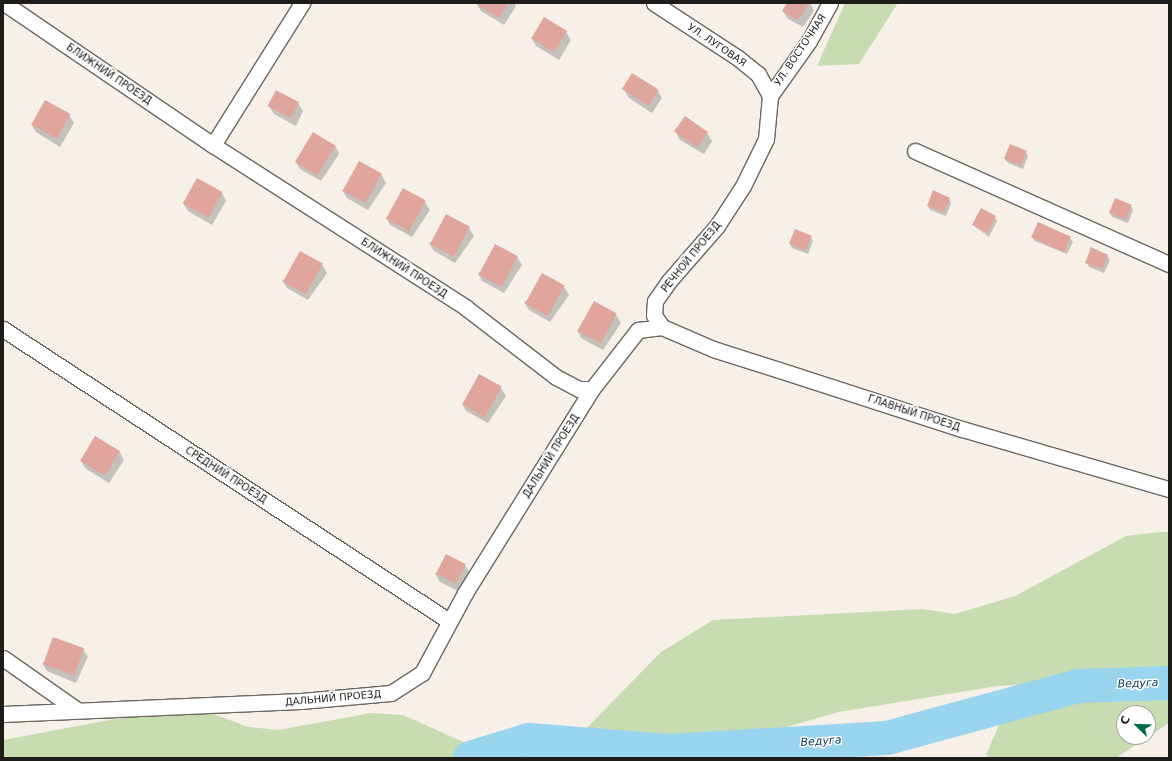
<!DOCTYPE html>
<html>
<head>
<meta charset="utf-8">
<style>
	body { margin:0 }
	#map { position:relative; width:1172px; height:761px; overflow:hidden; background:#f6f0e9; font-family:"DejaVu Sans",sans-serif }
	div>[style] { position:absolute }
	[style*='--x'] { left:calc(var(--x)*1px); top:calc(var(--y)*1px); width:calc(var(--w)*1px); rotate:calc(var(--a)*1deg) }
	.green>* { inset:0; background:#c7dcb1 }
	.shadow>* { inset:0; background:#0003 }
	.river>* { height:34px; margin:-17px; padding:0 17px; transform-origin:17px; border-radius:17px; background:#99d5ef }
	.building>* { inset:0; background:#e0a59c; transform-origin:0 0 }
	.roads { filter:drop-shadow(1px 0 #6c6761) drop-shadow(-1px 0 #6c6761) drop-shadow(0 1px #6c6761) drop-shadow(0 -1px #6c6761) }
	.minor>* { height:15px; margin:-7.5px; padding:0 7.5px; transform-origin:7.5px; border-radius:7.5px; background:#fff }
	span { translate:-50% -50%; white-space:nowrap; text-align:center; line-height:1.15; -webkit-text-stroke:3px #fefefe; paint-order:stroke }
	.street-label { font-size:10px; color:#1d1c19 }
	.water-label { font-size:11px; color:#053b4d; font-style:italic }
	.frame { position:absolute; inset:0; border:4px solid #1d1c19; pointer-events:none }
	.north { position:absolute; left:1116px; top:705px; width:40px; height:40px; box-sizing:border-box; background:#fefefe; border:1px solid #a4a4a2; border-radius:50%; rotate:293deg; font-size:11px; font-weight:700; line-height:16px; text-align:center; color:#1d1c19 }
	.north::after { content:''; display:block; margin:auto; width:14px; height:18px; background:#006c43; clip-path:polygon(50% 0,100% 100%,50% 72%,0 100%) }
</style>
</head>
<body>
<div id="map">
	<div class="green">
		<div style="clip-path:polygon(845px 3px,898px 3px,859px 64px,817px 66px)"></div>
		<div style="clip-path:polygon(evenodd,1159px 532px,1169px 532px,1169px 723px,1116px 758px,989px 758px,986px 755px,1016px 685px,997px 686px,839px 712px,765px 733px,789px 758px,530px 758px,549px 755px,575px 740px,661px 652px,713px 620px,923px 609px,955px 614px,1015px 596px,1126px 536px,1159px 532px,1124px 713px,1148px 713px,1148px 737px,1124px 737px,1124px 713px)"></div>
		<div style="clip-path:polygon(190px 705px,248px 727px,278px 730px,371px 713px,403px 715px,486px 752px,511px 758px,3px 758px,3px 740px)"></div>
	</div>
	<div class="shadow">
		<div style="clip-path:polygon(476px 3px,514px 3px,516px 6px,504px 25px,481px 11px)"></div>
		<div style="clip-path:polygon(788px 3px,810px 3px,814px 11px,803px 27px,788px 19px,783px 11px)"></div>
		<div style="clip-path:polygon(566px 32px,571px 40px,559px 60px,536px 46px,532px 38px)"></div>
		<div style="clip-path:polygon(657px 89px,662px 98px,652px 113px,629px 98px,624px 90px)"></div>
		<div style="clip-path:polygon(298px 103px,303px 111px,296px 126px,274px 114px,269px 106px)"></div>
		<div style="clip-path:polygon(69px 115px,74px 123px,60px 147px,36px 132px,31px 124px)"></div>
		<div style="clip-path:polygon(676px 132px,707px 133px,712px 141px,704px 154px,680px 140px)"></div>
		<div style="clip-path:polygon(335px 145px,339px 154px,321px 181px,300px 169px,295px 161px)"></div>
		<div style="clip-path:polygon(1026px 152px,1028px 156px,1023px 169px,1008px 163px,1005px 159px)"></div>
		<div style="clip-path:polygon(381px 174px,386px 183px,368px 210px,347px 198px,342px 190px)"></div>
		<div style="clip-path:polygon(198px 179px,222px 193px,226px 201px,212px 225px,188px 211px,183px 203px)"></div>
		<div style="clip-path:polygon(949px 199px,951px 203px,946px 216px,930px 210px,928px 206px)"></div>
		<div style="clip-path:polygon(425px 202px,430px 210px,412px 237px,390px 225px,386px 217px)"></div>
		<div style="clip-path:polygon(1131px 206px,1133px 210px,1128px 223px,1112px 217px,1110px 213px)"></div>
		<div style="clip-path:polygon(995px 217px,997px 221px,989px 237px,973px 225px)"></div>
		<div style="clip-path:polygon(469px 228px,474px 236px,455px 263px,434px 251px,429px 243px)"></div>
		<div style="clip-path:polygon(811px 237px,813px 241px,808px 254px,792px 248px,790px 244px)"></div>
		<div style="clip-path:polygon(1033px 238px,1070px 238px,1073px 242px,1067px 254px,1035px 241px)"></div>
		<div style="clip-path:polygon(1107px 256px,1110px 260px,1104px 273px,1089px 267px,1087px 263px)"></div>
		<div style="clip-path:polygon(517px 257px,522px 265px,504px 293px,482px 281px,478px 273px)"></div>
		<div style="clip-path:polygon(322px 264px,327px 273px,308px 300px,287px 288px,282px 280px)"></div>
		<div style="clip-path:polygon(564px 287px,569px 295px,550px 322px,529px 310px,524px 302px)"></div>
		<div style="clip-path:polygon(616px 315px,621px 323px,603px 350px,581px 338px,577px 330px)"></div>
		<div style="clip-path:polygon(501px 388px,506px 396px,488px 423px,466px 411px,462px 403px)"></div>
		<div style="clip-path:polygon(119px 451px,124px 460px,109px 483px,86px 469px,81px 461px)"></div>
		<div style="clip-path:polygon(465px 565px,470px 573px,458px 591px,440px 582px,435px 573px)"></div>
		<div style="clip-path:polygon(83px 649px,88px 657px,76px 683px,47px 671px,42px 663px)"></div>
	</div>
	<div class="river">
		<div style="--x:470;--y:758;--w:62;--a:-17"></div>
		<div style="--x:529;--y:740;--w:139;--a:4.5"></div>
		<div style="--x:668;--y:751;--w:219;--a:-3.4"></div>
		<div style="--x:887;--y:738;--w:199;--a:-15.2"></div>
		<div style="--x:1079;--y:686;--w:90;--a:-1.9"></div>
	</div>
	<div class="building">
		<div style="clip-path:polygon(475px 3px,508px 3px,499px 18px)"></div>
		<div style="clip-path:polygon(787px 3px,809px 3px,798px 20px,782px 11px)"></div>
		<div style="left:544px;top:17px;width:27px;height:25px;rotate:31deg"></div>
		<div style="left:632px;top:73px;width:31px;height:19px;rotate:32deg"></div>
		<div style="left:276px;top:90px;width:26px;height:18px;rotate:28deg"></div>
		<div style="left:45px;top:100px;width:29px;height:28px;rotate:29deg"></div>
		<div style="left:685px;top:116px;width:28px;height:19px;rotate:35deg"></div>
		<div style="left:313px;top:132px;width:26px;height:35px;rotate:31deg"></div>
		<div style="left:1010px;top:144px;width:18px;height:16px;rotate:22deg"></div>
		<div style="left:359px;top:161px;width:26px;height:34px;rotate:29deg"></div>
		<div style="left:197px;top:178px;width:29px;height:29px;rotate:29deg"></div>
		<div style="left:403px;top:188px;width:26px;height:35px;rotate:29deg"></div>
		<div style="clip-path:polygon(933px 190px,950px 198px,944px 212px,927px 206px)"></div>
		<div style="left:1115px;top:198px;width:18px;height:16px;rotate:22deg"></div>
		<div style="left:981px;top:208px;width:17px;height:19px;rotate:28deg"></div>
		<div style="left:446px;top:214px;width:27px;height:34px;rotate:28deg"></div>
		<div style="left:1038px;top:222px;width:36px;height:17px;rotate:24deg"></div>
		<div style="left:795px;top:229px;width:18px;height:16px;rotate:22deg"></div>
		<div style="left:495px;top:244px;width:26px;height:35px;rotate:28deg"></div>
		<div style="clip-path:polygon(1091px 247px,1108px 255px,1102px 269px,1085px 263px)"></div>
		<div style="left:300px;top:251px;width:26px;height:35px;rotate:29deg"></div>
		<div style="left:542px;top:273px;width:26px;height:35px;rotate:29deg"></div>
		<div style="left:594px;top:301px;width:26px;height:34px;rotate:29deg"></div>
		<div style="left:479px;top:374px;width:26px;height:35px;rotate:29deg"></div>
		<div style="left:95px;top:436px;width:29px;height:29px;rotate:31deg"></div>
		<div style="left:446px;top:554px;width:22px;height:22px;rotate:27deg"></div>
		<div style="left:53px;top:637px;width:33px;height:29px;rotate:20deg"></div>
	</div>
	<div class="roads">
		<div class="minor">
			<div style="--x:4;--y:3;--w:253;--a:34.2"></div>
			<div style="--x:213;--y:145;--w:300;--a:32.7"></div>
			<div style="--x:465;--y:307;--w:115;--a:37.6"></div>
			<div style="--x:556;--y:377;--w:26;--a:28"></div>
			<div style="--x:579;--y:389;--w:13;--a:0"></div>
			<div style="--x:654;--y:3;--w:100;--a:33.2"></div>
			<div style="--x:738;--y:58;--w:26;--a:39"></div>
			<div style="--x:758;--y:74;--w:25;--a:61"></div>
			<div style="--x:213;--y:145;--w:168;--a:-57.9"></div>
			<div style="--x:915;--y:151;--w:278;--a:24"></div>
			<div style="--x:662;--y:327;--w:56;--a:23.3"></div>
			<div style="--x:713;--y:349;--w:69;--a:17.7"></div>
			<div style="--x:779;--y:370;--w:192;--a:17.9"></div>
			<div style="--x:962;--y:429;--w:216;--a:16.2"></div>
			<div style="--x:3;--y:329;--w:533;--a:33.21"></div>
			<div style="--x:3;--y:658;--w:90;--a:35.1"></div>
			<div style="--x:3;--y:714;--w:298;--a:-2.5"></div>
			<div style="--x:301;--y:701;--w:90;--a:-5.1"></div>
			<div style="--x:391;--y:693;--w:37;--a:-33"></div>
			<div style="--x:422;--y:673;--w:91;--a:-61.7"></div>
			<div style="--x:465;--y:593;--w:240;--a:-58.1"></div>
			<div style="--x:592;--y:389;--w:75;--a:-52.1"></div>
			<div style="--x:638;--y:330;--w:24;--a:-7"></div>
			<div style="--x:662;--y:327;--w:14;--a:-124"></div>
			<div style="--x:654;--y:315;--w:14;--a:-86"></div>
			<div style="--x:655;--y:301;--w:24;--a:-55"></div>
			<div style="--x:669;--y:281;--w:73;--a:-48.9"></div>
			<div style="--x:717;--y:226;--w:48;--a:-57"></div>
			<div style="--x:743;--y:186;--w:52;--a:-63.9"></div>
			<div style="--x:766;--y:139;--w:43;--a:-84.7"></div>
			<div style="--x:770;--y:96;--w:67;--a:-54.7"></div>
			<div style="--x:809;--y:41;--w:43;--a:-61.1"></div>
		</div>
	</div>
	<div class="street-label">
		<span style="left:717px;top:45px;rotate:34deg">УЛ. ЛУГОВАЯ</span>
		<span style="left:800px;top:50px;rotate:-56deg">УЛ. ВОСТОЧНАЯ</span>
		<span style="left:109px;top:74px;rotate:34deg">БЛИЖНИЙ ПРОЕЗД</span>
		<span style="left:691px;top:257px;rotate:-51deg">РЕЧНОЙ ПРОЕЗД</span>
		<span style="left:404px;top:268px;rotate:33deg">БЛИЖНИЙ ПРОЕЗД</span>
		<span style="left:914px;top:413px;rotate:18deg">ГЛАВНЫЙ ПРОЕЗД</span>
		<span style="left:551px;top:456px;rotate:-58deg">ДАЛЬНИЙ ПРОЕЗД</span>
		<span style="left:226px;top:475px;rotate:33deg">СРЕДНИЙ ПРОЕЗД</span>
		<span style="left:333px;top:698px;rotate:-5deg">ДАЛЬНИЙ ПРОЕЗД</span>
	</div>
	<div class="water-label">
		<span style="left:1138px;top:684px;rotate:-2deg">Ведуга</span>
		<span style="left:821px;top:742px;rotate:-4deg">Ведуга</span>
	</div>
	<div class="frame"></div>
	<div class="north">С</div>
</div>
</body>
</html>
